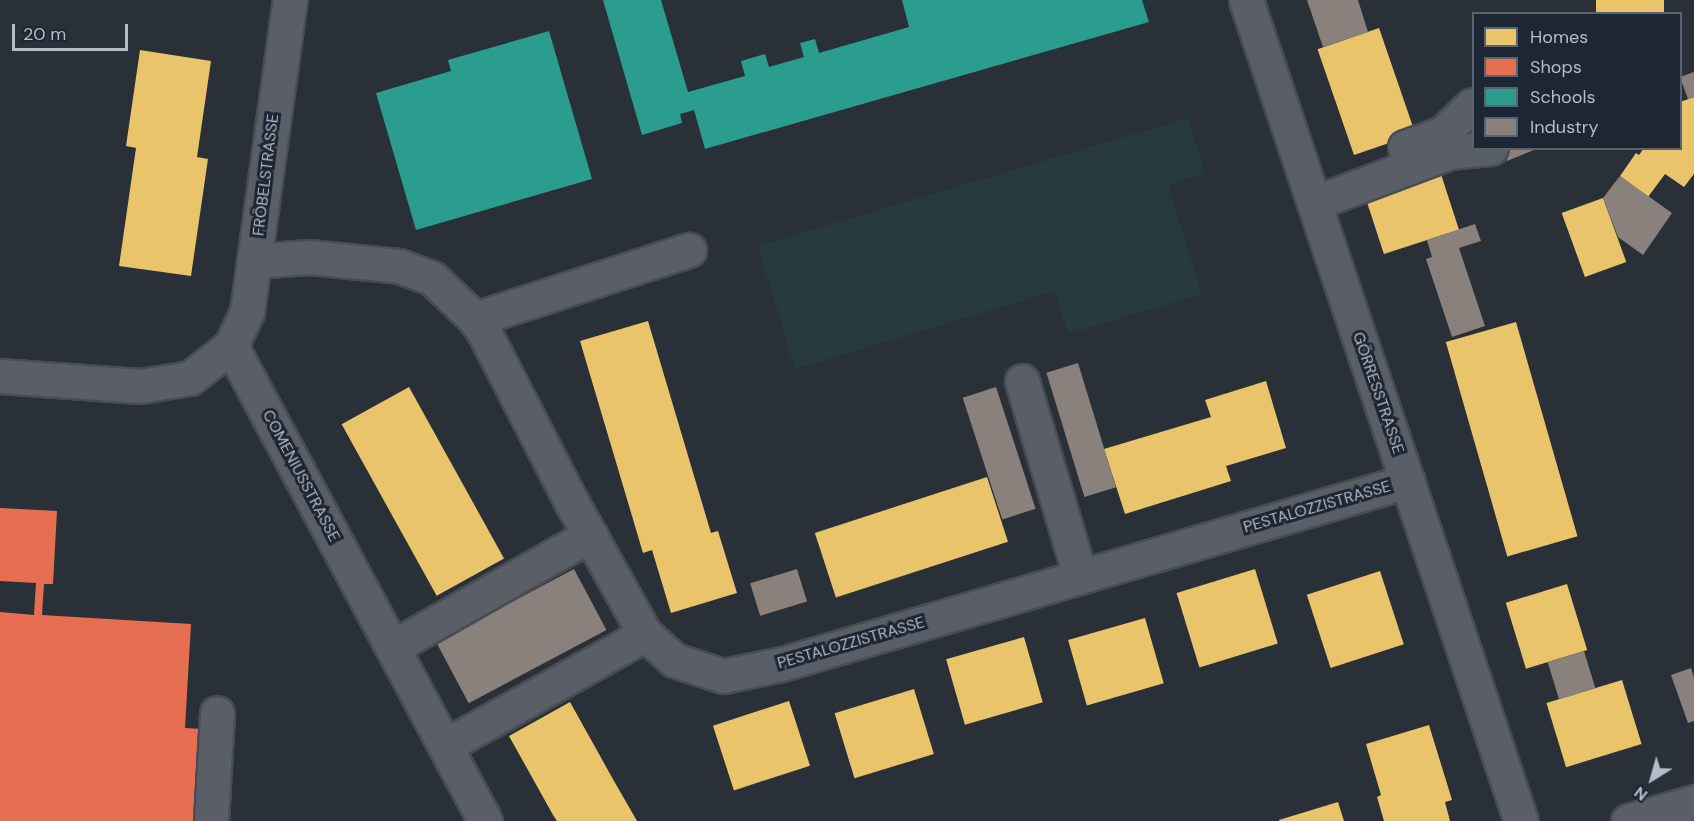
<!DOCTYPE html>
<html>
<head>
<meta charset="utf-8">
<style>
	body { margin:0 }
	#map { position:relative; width:1694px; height:821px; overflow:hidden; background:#2a3038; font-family:"DM Sans",sans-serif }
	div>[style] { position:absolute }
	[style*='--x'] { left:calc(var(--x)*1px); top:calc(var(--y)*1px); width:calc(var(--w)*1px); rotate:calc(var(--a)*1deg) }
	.green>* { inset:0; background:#273a3e }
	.homes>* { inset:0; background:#e9c46a; transform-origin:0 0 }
	.shops>* { inset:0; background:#e76f51 }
	.schools>* { inset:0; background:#2a9d8f }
	.industry>* { inset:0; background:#8a817c; transform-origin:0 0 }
	.roads { filter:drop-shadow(2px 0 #484c53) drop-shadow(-2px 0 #484c53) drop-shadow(0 2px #484c53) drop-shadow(0 -2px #484c53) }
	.minor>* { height:33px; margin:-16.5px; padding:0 16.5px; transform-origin:16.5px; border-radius:16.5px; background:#5a5e66 }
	span { translate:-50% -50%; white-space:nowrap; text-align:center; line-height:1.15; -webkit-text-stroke:6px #1d2633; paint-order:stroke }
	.street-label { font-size:16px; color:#b4bcc9 }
	.legend { position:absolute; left:1472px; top:12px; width:210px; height:138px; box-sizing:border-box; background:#1d2633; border:2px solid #59626f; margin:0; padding:8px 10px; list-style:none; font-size:18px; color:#b4bcc9 }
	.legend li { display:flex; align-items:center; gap:12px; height:30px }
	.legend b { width:30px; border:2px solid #59626f }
	.north { position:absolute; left:1622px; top:749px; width:60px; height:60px; -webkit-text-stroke:4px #1d2633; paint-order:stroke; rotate:217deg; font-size:16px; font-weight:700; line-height:24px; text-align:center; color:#b4bcc9 }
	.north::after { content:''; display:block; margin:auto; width:21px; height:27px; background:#b4bcc9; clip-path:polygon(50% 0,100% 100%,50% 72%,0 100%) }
	.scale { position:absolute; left:12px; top:24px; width:116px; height:27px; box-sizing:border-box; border:3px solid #b4bcc9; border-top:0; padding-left:8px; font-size:18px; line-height:21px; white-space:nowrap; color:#b4bcc9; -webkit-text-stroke:4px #1d2633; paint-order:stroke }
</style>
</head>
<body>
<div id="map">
	<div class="green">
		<div style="clip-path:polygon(1188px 118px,1205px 173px,1168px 185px,1202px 294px,1068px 334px,1055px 291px,795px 369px,758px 246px)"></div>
	</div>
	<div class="homes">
		<div style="left:1596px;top:0;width:68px;height:15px"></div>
		<div style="left:1379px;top:28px;width:112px;height:65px;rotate:71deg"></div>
		<div style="clip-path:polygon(140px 50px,211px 61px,197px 157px,208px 159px,191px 276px,119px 266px,136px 148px,126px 146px)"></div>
		<div style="clip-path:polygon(1694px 97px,1694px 174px,1684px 187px,1665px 174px,1648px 197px,1620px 176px,1636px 153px,1639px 155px,1644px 148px,1680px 148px,1680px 102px)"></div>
		<div style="left:1438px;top:165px;width:68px;height:79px;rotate:72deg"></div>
		<div style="left:1603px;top:198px;width:68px;height:44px;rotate:70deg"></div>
		<div style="clip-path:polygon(648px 321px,711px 533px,718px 531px,737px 593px,671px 613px,652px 550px,643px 553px,580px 341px)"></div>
		<div style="left:1516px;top:322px;width:223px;height:73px;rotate:74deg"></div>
		<div style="clip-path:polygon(1266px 381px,1286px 448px,1226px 466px,1231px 481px,1125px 514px,1104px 449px,1211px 417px,1205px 400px)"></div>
		<div style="left:409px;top:387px;width:196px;height:77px;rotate:61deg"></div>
		<div style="left:987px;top:477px;width:68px;height:181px;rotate:72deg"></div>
		<div style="left:1255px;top:569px;width:78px;height:82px;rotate:73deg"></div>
		<div style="left:1380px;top:571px;width:77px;height:77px;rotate:72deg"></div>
		<div style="left:1567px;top:584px;width:69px;height:64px;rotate:73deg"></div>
		<div style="left:1145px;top:618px;width:68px;height:80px;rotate:74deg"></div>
		<div style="left:1024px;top:637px;width:68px;height:81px;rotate:74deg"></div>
		<div style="left:1622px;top:680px;width:67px;height:79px;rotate:73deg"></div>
		<div style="left:914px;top:689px;width:68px;height:83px;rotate:73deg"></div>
		<div style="left:789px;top:701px;width:68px;height:80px;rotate:72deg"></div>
		<div style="clip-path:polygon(570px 702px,614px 781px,637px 821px,557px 821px,553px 815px,509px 736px)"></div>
		<div style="clip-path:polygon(1429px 725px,1452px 800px,1445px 802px,1450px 821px,1384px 821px,1377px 797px,1381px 795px,1366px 744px)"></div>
		<div style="clip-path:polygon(1338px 802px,1344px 821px,1279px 821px,1279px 820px)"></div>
	</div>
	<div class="shops">
		<div style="clip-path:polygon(0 508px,57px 511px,53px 584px,44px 584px,42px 615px,191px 624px,185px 728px,203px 729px,198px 821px,0 821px,0 612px,34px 615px,36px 583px,0 581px)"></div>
	</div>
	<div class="schools">
		<div style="clip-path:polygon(603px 0,661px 0,688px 92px,745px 76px,741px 61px,765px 54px,769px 67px,804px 57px,800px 43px,815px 39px,819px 53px,909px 27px,902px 0,1142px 0,1149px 22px,705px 149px,694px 110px,680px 114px,682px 123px,642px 135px)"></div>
		<div style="clip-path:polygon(549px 31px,592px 179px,416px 230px,376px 93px,451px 71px,448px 60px)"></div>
	</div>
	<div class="industry">
		<div style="clip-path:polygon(1307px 0,1358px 0,1368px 32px,1323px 47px)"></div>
		<div style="clip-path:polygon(1694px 72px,1694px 97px,1688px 99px,1680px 77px)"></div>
		<div style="clip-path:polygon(1502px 148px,1539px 148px,1507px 161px)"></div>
		<div style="clip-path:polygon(1620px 176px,1672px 213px,1643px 255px,1618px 237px,1603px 198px)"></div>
		<div style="clip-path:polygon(1475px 224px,1481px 241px,1459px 248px,1485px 326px,1452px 337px,1426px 259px,1432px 257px,1427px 240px)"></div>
		<div style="left:1078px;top:363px;width:130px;height:33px;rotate:73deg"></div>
		<div style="left:996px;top:387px;width:128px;height:35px;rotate:72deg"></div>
		<div style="left:574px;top:569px;width:69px;height:156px;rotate:62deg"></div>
		<div style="left:797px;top:569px;width:34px;height:49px;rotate:73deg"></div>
		<div style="left:1584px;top:651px;width:39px;height:38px;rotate:73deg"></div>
		<div style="clip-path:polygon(1691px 668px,1694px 678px,1694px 721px,1688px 723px,1671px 675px)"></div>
	</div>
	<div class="roads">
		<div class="minor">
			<div style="--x:1246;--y:0;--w:866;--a:71.48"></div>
			<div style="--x:1405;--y:147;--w:40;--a:-20.2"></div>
			<div style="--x:1443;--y:133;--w:40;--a:-44"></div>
			<div style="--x:1314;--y:203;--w:145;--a:-20.6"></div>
			<div style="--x:1450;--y:152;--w:41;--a:-5.6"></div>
			<div style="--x:255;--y:261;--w:54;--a:-4.2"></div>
			<div style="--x:309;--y:257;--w:90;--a:5.7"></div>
			<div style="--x:399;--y:266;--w:35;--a:20"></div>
			<div style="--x:432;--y:278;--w:59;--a:43.6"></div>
			<div style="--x:475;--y:319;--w:18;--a:56"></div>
			<div style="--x:485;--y:334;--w:190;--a:62.8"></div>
			<div style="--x:572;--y:503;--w:150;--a:60.9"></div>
			<div style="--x:645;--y:634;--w:39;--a:42"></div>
			<div style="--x:674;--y:660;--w:52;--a:18.1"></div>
			<div style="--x:723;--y:676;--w:60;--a:-11.5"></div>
			<div style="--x:782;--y:664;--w:652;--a:-16.3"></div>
			<div style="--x:475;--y:319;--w:225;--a:-17.9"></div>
			<div style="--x:231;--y:346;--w:539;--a:61.86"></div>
			<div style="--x:0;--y:376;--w:140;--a:4.1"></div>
			<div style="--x:140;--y:386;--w:51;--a:-9.1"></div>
			<div style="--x:190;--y:378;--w:52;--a:-38"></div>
			<div style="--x:231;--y:346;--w:38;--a:-65"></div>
			<div style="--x:247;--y:312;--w:315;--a:-82.2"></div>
			<div style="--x:1022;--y:381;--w:203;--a:73.4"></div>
			<div style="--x:393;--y:647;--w:227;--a:-29.6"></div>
			<div style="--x:445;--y:746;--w:229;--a:-29.2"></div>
			<div style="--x:211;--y:821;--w:108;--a:-86.8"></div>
			<div style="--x:1628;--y:821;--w:69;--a:-16.1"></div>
		</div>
	</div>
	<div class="street-label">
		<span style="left:266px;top:175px;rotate:-83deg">FRÖBELSTRASSE</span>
		<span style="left:1378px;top:393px;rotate:71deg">GÖRRESSTRASSE</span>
		<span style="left:301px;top:476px;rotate:62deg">COMENIUSSTRASSE</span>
		<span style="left:1317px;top:507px;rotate:-16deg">PESTALOZZISTRASSE</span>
		<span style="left:851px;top:643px;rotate:-16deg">PESTALOZZISTRASSE</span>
	</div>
	<ul class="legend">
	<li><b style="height:16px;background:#e9c46a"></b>Homes</li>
	<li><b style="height:16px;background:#e76f51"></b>Shops</li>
	<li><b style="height:16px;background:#2a9d8f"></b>Schools</li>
	<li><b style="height:16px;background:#8a817c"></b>Industry</li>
	</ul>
	<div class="north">N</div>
	<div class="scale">20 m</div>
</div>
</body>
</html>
